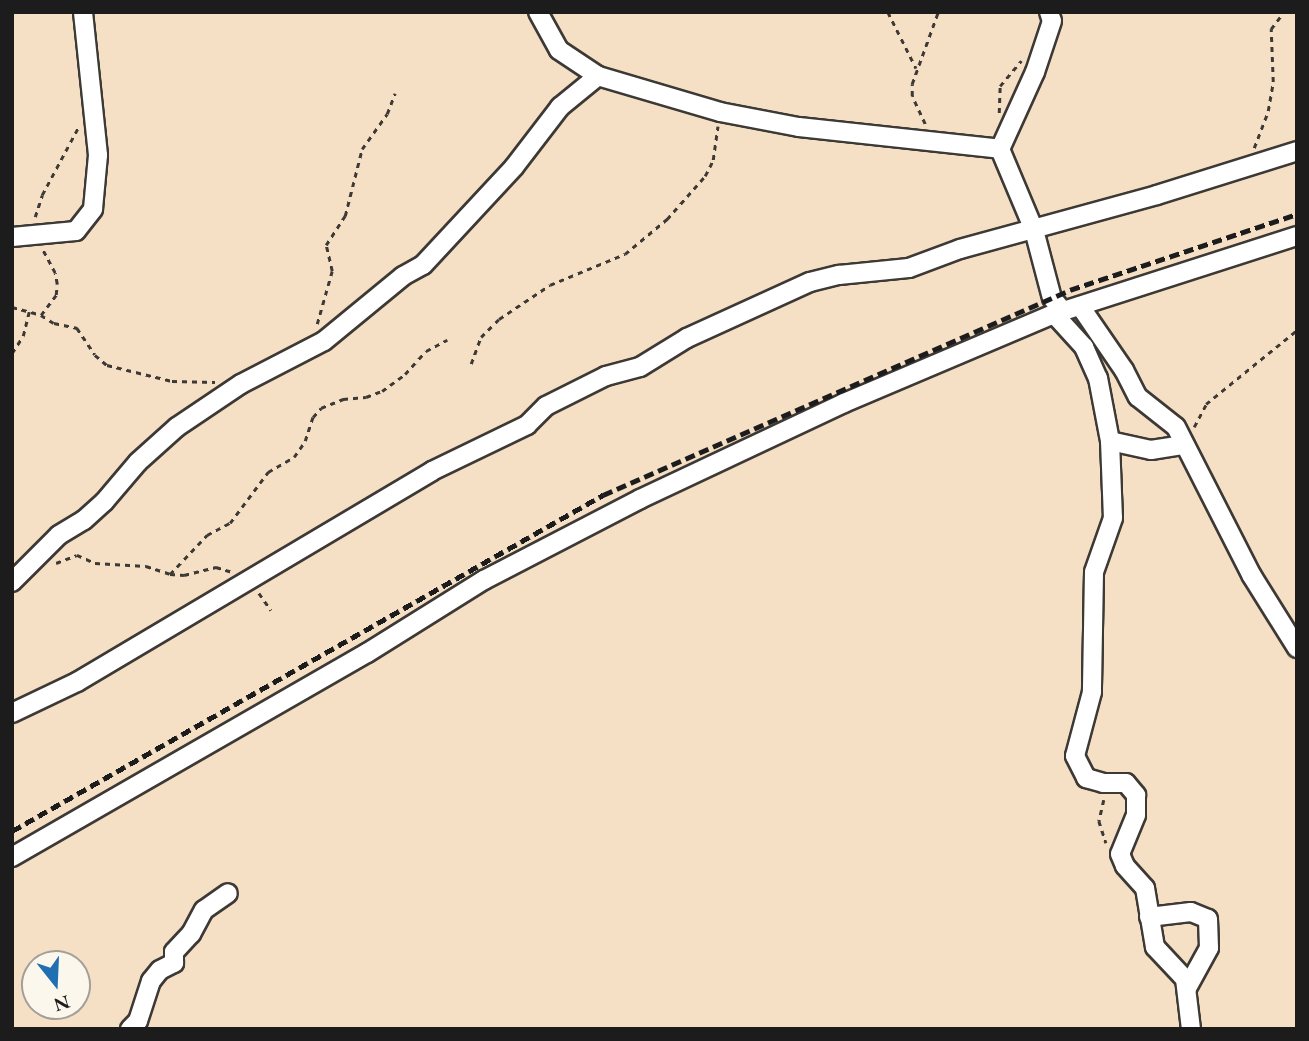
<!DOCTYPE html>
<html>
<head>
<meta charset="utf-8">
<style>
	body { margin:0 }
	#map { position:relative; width:1309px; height:1041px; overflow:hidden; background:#f5dfc5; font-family:"EB Garamond",serif }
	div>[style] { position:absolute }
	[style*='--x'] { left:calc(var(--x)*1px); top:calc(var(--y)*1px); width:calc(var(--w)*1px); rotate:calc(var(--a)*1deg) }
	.path>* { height:2.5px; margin-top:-1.25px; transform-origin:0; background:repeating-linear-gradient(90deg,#3d3935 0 5px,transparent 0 10px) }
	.roads { filter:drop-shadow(2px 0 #3d3935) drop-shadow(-2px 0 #3d3935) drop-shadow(0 2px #3d3935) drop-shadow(0 -2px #3d3935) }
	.minor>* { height:18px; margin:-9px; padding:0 9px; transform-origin:9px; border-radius:9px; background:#fff }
	.rail>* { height:4.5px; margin-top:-2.25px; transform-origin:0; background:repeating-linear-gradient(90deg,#1c1c1c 0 10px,transparent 0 15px) }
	span { translate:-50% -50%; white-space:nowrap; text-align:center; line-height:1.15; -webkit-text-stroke:7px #fbf7ec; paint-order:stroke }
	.frame { position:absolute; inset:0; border:14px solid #1c1c1c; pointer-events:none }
	.north { position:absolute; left:21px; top:950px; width:70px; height:70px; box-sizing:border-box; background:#fbf7ec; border:2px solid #a29f99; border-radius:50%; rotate:162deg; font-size:19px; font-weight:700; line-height:28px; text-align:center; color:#1c1c1c }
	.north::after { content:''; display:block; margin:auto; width:24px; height:32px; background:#1f6fb2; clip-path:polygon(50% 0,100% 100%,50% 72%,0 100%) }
</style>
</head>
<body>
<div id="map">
	<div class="path">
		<div style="--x:888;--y:12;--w:63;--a:63.4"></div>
		<div style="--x:999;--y:113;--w:27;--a:-88"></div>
		<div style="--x:1000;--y:86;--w:33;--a:-50"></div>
		<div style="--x:925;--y:124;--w:31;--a:-115"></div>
		<div style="--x:912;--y:96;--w:12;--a:-90"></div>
		<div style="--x:912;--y:84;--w:77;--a:-70.1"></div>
		<div style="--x:1254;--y:148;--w:40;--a:-69"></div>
		<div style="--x:1268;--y:111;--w:29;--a:-80"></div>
		<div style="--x:1273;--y:82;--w:53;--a:-92.2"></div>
		<div style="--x:1271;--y:29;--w:21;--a:-53"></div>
		<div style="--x:35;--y:217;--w:23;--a:-72"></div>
		<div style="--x:42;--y:195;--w:78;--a:-61.8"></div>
		<div style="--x:12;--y:307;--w:30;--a:15"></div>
		<div style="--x:41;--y:315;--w:15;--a:32"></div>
		<div style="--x:54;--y:323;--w:24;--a:12"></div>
		<div style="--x:77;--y:328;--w:32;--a:56"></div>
		<div style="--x:95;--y:355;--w:16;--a:40"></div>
		<div style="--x:107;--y:365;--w:67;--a:13.8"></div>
		<div style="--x:172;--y:381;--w:43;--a:1.3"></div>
		<div style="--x:41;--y:315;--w:25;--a:-53"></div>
		<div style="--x:56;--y:295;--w:11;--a:-85"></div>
		<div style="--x:57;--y:284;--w:11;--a:-100"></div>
		<div style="--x:55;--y:273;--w:26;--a:-118"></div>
		<div style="--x:317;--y:324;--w:55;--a:-74.2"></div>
		<div style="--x:332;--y:271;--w:27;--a:-103"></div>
		<div style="--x:326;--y:245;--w:35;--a:-57"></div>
		<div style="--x:345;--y:216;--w:69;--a:-75.8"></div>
		<div style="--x:362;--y:149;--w:43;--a:-54.5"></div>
		<div style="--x:387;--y:114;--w:22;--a:-69"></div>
		<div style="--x:12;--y:353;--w:20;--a:-57"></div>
		<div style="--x:23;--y:336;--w:25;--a:-76"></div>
		<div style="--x:471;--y:364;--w:29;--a:-70"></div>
		<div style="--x:481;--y:337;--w:25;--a:-45"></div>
		<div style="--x:499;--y:319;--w:61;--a:-33.7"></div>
		<div style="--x:550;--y:285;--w:81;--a:-22.5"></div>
		<div style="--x:625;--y:254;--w:55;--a:-39.8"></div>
		<div style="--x:667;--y:219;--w:57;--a:-48.5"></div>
		<div style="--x:705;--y:176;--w:18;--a:-63"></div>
		<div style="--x:713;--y:160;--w:34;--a:-82"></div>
		<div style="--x:1194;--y:427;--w:26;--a:-62"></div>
		<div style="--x:1206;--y:404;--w:117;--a:-39.1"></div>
		<div style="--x:56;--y:563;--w:22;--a:-21"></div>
		<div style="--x:77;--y:555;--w:20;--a:24"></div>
		<div style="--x:95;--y:563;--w:51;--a:3.4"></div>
		<div style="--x:146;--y:566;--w:25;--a:18"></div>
		<div style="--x:170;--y:574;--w:14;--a:4"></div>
		<div style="--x:184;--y:575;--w:33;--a:-14"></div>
		<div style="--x:216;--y:567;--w:17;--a:17"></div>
		<div style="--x:170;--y:574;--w:54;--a:-46.5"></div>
		<div style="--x:207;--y:535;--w:26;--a:-28"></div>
		<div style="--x:230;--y:523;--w:64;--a:-53.3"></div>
		<div style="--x:268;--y:472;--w:30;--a:-30"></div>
		<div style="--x:294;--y:457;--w:19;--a:-55"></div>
		<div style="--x:305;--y:441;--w:25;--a:-72"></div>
		<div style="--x:313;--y:417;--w:12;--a:-48"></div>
		<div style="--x:321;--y:408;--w:24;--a:-22"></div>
		<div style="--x:343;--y:399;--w:23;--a:-5"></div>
		<div style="--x:366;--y:397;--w:17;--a:-21"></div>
		<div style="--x:382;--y:391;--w:29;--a:-36"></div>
		<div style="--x:405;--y:374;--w:31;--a:-48"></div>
		<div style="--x:426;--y:351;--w:24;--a:-28"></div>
		<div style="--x:259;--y:593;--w:21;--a:55"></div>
		<div style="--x:1104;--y:800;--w:22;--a:103"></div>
		<div style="--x:1099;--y:821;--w:23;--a:72"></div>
	</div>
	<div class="roads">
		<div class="minor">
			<div style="--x:538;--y:12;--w:43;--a:61.1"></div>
			<div style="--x:559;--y:50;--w:47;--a:33.7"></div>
			<div style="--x:598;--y:76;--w:127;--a:16.4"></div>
			<div style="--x:720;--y:112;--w:80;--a:10.8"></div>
			<div style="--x:799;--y:127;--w:202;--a:6.2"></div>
			<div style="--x:1049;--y:12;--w:9;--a:72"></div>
			<div style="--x:1052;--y:21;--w:54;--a:108.4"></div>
			<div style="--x:1035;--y:72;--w:85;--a:114.4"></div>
			<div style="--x:1000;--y:149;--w:88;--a:67.2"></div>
			<div style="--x:1034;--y:230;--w:70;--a:75.2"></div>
			<div style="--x:1052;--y:298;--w:17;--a:50"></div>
			<div style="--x:12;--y:237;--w:64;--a:-5.4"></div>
			<div style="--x:76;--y:231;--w:28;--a:-52"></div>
			<div style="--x:93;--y:209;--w:54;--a:-84.7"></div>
			<div style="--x:98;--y:155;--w:144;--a:-96"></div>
			<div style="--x:1080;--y:306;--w:78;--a:55.5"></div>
			<div style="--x:1124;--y:370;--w:30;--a:63"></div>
			<div style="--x:1138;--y:397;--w:48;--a:38.3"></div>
			<div style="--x:1176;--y:427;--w:167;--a:63"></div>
			<div style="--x:1252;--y:576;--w:85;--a:58"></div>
			<div style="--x:1054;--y:314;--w:45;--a:47.7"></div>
			<div style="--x:1084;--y:347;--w:34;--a:66"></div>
			<div style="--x:1098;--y:378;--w:64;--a:79.2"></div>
			<div style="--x:1110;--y:441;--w:77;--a:87.8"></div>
			<div style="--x:1113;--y:518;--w:57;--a:109.4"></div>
			<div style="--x:1094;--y:572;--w:120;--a:91"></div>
			<div style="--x:1092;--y:692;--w:66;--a:104.9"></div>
			<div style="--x:1075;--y:756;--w:25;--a:63"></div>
			<div style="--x:1086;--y:778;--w:18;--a:16"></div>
			<div style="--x:1103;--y:783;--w:23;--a:0"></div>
			<div style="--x:1126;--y:783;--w:16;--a:50"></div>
			<div style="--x:1136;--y:795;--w:20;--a:90"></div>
			<div style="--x:1136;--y:815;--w:42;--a:112.3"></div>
			<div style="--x:1120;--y:854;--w:13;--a:67"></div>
			<div style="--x:1125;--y:866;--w:30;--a:48"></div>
			<div style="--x:1145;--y:888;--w:60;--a:80.4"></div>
			<div style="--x:1155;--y:947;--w:44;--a:46.8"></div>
			<div style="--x:1185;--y:979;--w:50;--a:83.2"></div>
			<div style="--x:1110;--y:441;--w:42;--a:12.4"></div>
			<div style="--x:1151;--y:450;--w:33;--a:-9"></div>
			<div style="--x:12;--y:582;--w:66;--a:-45"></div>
			<div style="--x:59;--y:535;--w:29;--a:-31"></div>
			<div style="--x:84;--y:520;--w:27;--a:-42"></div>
			<div style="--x:104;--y:502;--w:52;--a:-49.6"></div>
			<div style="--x:138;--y:462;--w:52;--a:-41.9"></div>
			<div style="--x:177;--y:427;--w:77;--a:-33.9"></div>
			<div style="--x:241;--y:384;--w:93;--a:-27.4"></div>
			<div style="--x:324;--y:341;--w:102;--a:-39.4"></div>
			<div style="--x:403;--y:276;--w:23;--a:-29"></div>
			<div style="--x:423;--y:265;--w:134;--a:-47.1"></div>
			<div style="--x:514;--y:167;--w:76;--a:-52.5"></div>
			<div style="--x:560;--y:107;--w:49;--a:-39.2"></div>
			<div style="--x:12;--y:713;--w:72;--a:-25.5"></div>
			<div style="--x:77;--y:682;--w:413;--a:-30.7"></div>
			<div style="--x:432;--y:471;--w:106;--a:-25.8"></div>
			<div style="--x:527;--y:425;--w:27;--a:-45"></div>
			<div style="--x:546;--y:406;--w:67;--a:-26.6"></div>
			<div style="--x:606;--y:376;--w:35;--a:-15"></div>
			<div style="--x:640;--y:367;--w:55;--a:-31.7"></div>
			<div style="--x:687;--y:338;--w:135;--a:-24.5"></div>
			<div style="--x:810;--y:282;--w:30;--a:-14"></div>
			<div style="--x:839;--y:275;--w:70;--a:-5.7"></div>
			<div style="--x:909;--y:268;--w:54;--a:-20.4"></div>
			<div style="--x:960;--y:249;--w:204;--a:-15.3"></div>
			<div style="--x:1157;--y:195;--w:147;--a:-17.4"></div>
			<div style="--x:12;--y:857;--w:409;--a:-29.9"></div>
			<div style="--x:367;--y:653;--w:138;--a:-32"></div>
			<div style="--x:484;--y:580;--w:176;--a:-27.4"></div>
			<div style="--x:640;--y:499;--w:225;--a:-25.2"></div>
			<div style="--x:844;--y:403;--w:228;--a:-23"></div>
			<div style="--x:1054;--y:314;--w:255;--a:-17.8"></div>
			<div style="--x:1149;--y:917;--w:42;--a:-6.8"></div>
			<div style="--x:1191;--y:912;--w:18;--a:22"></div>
			<div style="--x:1208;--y:919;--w:29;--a:88"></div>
			<div style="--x:1209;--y:948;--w:46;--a:118.8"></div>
			<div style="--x:130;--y:1029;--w:11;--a:-45"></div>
			<div style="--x:138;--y:1021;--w:42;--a:-72"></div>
			<div style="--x:151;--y:981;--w:14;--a:-51"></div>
			<div style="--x:160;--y:970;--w:16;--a:-27"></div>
			<div style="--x:174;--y:963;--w:11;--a:-90"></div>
			<div style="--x:174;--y:952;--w:25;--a:-47"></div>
			<div style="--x:191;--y:934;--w:27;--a:-62"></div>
			<div style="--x:204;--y:910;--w:29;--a:-35"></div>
		</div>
	</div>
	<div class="rail">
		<div style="--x:12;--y:831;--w:680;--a:-29.62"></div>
		<div style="--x:603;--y:495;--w:510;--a:-23.7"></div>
		<div style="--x:1070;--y:290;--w:239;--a:-18.5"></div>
	</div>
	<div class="frame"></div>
	<div class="north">N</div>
</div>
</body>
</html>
